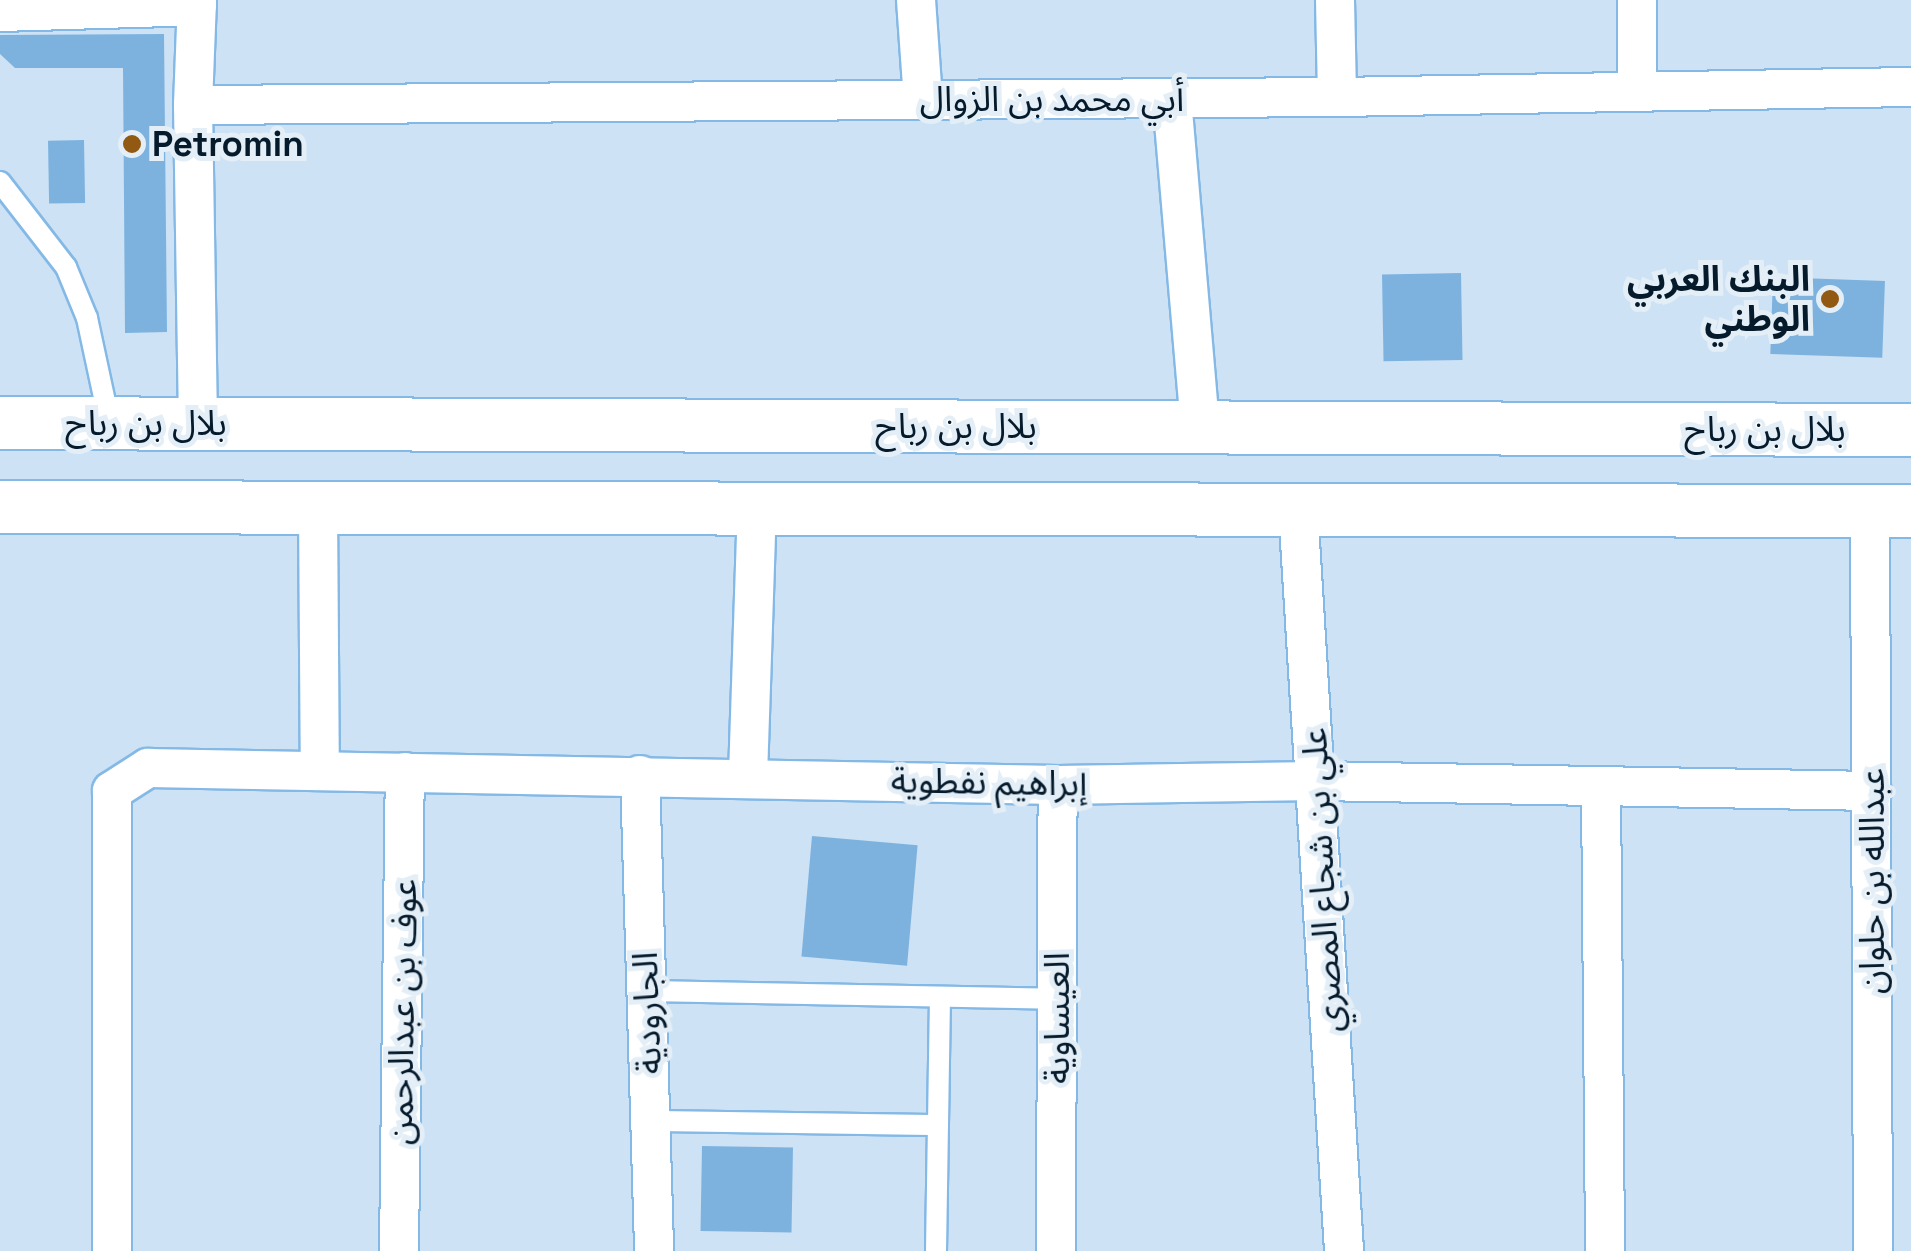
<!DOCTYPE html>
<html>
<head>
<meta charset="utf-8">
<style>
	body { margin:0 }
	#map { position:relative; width:1911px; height:1251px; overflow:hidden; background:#cde2f5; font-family:"Space Grotesk","Noto Sans Arabic",sans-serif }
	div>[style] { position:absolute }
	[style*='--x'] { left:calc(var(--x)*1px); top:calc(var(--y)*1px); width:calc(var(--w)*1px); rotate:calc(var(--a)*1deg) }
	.building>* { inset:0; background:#7db2df; transform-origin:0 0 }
	.roads { filter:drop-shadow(2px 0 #84b9e6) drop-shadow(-2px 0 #84b9e6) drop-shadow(0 2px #84b9e6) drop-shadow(0 -2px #84b9e6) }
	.service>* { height:20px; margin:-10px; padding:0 10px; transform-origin:10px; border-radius:10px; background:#fff }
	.minor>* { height:38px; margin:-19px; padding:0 19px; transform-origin:19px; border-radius:19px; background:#fff }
	.secondary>* { height:52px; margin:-26px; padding:0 26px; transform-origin:26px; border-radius:26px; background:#fff }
	.dots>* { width:28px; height:28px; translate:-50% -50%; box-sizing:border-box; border:5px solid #e3eef7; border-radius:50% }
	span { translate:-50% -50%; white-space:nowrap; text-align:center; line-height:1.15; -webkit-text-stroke:10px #e3eef7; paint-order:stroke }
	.street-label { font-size:35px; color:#051a2b }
	.poi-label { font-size:35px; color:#051a2b; font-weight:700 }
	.left { translate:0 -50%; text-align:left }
	.right { translate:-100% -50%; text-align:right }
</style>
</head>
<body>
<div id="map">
	<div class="building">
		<div style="clip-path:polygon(164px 34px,167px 332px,125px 333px,123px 68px,15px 68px,0 54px,0 35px)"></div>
		<div style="left:84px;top:140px;width:63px;height:36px;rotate:89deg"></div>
		<div style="left:1461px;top:273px;width:87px;height:79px;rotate:89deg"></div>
		<div style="left:1773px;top:277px;width:112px;height:77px;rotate:2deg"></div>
		<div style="left:812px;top:836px;width:106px;height:121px;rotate:5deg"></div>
		<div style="left:702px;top:1146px;width:91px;height:85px;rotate:1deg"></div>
	</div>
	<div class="roads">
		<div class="service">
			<div style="--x:0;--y:182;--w:108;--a:52.2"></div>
			<div style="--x:66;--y:267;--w:55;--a:67.6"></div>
			<div style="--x:87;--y:318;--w:105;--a:77.9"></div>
			<div style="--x:646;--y:991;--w:411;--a:1.1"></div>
			<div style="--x:651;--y:1121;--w:287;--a:0.8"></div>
			<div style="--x:936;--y:1251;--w:253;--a:-89.1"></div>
		</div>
		<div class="minor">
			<div style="--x:197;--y:0;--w:105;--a:92.2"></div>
			<div style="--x:193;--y:105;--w:318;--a:89.1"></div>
			<div style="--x:916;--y:0;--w:100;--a:86"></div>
			<div style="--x:1335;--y:0;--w:97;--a:88.8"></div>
			<div style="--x:0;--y:12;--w:197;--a:-1.7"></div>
			<div style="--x:1637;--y:92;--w:92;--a:-90"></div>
			<div style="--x:1172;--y:99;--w:329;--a:85.1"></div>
			<div style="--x:193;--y:105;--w:1144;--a:-0.4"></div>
			<div style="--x:1337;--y:97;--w:574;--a:-1"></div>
			<div style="--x:318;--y:507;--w:264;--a:89.6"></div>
			<div style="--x:1298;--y:509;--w:743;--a:86.45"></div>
			<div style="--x:1870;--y:510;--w:741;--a:89.77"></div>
			<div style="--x:640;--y:775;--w:476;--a:88.3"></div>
			<div style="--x:748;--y:776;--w:268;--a:-88.1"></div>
			<div style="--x:1601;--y:787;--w:464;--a:89.5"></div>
			<div style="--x:112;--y:1251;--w:460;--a:-90"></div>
			<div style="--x:112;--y:791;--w:43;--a:-32.6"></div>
			<div style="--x:148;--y:768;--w:910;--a:1.07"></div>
			<div style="--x:1058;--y:785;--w:259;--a:-0.9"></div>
			<div style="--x:1317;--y:781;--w:555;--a:1.03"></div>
			<div style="--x:399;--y:1251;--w:479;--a:-89.3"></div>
			<div style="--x:1056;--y:1251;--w:466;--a:-89.8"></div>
		</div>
		<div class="secondary">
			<div style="--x:0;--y:423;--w:1911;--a:0.21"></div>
			<div style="--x:0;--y:507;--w:1911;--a:0.12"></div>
		</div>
	</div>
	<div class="dots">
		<div style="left:132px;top:144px;background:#915912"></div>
		<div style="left:1830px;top:299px;background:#915912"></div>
	</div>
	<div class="street-label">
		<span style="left:1052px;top:99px">أبي محمد بن الزوال</span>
		<span style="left:146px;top:423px">بلال بن رباح</span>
		<span style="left:956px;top:426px">بلال بن رباح</span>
		<span style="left:1765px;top:429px">بلال بن رباح</span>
		<span style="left:989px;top:782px;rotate:1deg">إبراهيم نفطوية</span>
		<span style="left:1322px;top:880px;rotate:-93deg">علي بن شجاع المصري</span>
		<span style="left:1872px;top:881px;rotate:-90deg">عبدالله بن حلوان</span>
		<span style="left:402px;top:1012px;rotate:-89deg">عوف بن عبدالرحمن</span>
		<span style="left:647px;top:1013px;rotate:-92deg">الجارودية</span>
		<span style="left:1057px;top:1018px;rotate:-90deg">العيساوية</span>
	</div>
	<div class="poi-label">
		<span class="left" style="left:152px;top:144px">Petromin</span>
		<span class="right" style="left:1810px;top:299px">البنك العربي<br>الوطني</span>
	</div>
</div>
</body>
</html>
